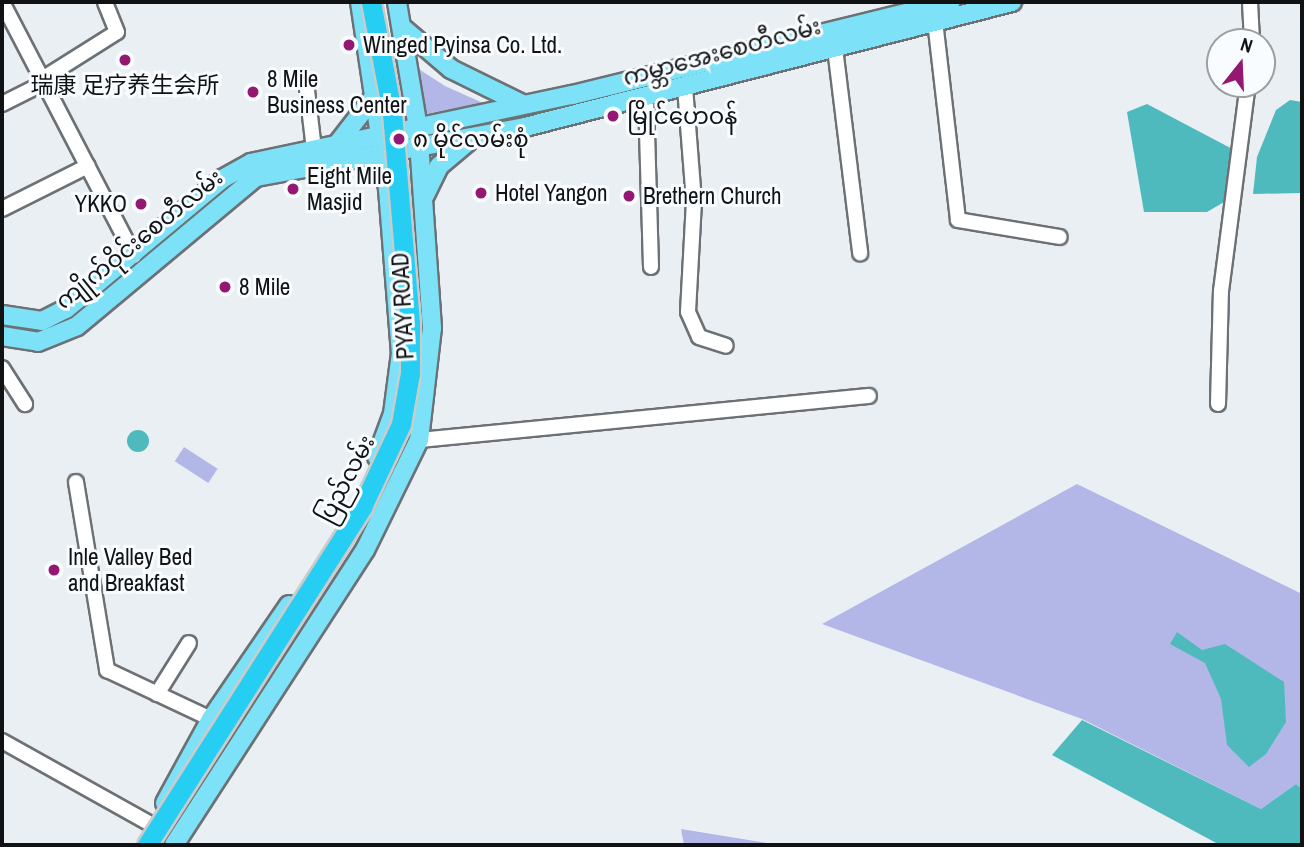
<!DOCTYPE html>
<html>
<head>
<meta charset="utf-8">
<style>
	body { margin:0 }
	#map { position:relative; width:1304px; height:847px; overflow:hidden; background:#eaeff3; font-family:"Archivo Narrow","Noto Sans SC","Noto Sans Myanmar",sans-serif }
	div>[style] { position:absolute }
	[style*='--x'] { left:calc(var(--x)*1px); top:calc(var(--y)*1px); width:calc(var(--w)*1px); rotate:calc(var(--a)*1deg) }
	.green>* { inset:0; background:#b2b7e7; transform-origin:0 0 }
	.water>* { inset:0; background:#4fbabd }
	.round { border-radius:50% }
	.roads { filter:drop-shadow(2px 0 #6c7175) drop-shadow(-2px 0 #6c7175) drop-shadow(0 2px #6c7175) drop-shadow(0 -2px #6c7175) }
	.minor>* { height:14px; margin:-7px; padding:0 7px; transform-origin:7px; border-radius:7px; background:#fff }
	.major>* { height:18px; margin:-9px; padding:0 9px; transform-origin:9px; border-radius:9px; background:#7de2f8 }
	.bridges { filter:drop-shadow(2px 0 #cacbcb) drop-shadow(-2px 0 #cacbcb) drop-shadow(0 2px #cacbcb) drop-shadow(0 -2px #cacbcb) }
	.highway-bridge>* { height:19px; margin:-9.5px; padding:0 9.5px; transform-origin:9.5px; border-radius:9.5px; background:#26cef3 }
	.dots>* { width:19px; height:19px; translate:-50% -50%; box-sizing:border-box; border:4px solid #f9fcff; border-radius:50% }
	span { translate:-50% -50%; white-space:nowrap; text-align:center; line-height:1.15; -webkit-text-stroke:6px #f9fcff; paint-order:stroke }
	.poi-label { font-size:23px; color:#101214 }
	.left { translate:0 -50%; text-align:left }
	.right { translate:-100% -50%; text-align:right }
	.street-label { font-size:23px; color:#101214 }
	.frame { position:absolute; inset:0; border:4px solid #101214; pointer-events:none }
	.north { position:absolute; left:1206px; top:28px; width:70px; height:70px; box-sizing:border-box; background:#f9fcff; border:2px solid #9c9ea1; border-radius:50%; rotate:18deg; font-size:19px; font-weight:700; line-height:28px; text-align:center; color:#101214 }
	.north::after { content:''; display:block; margin:auto; width:24px; height:32px; background:#941771; clip-path:polygon(50% 0,100% 100%,50% 72%,0 100%) }
</style>
</head>
<body>
<div id="map">
	<div class="green">
		<div style="clip-path:polygon(411px 64px,445px 86px,483px 103px,420px 115px)"></div>
		<div style="left:184px;top:447px;width:40px;height:17px;rotate:33deg"></div>
		<div style="clip-path:polygon(1077px 484px,1302px 594px,1302px 789px,1296px 784px,1261px 809px,1082px 719px,822px 624px)"></div>
		<div style="clip-path:polygon(681px 829px,779px 845px,684px 845px)"></div>
	</div>
	<div class="water">
		<div style="clip-path:polygon(1290px 100px,1302px 102px,1302px 193px,1253px 194px,1257px 157px,1276px 110px)"></div>
		<div style="clip-path:polygon(1147px 104px,1240px 153px,1231px 198px,1207px 212px,1144px 212px,1127px 112px)"></div>
		<div class="round" style="left:127px;top:430px;width:22px;height:22px"></div>
		<div style="clip-path:polygon(1177px 632px,1202px 650px,1225px 644px,1284px 682px,1286px 722px,1266px 754px,1249px 767px,1227px 745px,1221px 699px,1205px 663px,1170px 644px)"></div>
		<div style="clip-path:polygon(1082px 720px,1261px 809px,1296px 784px,1302px 789px,1302px 845px,1220px 845px,1052px 755px)"></div>
	</div>
	<div class="roads">
		<div class="minor">
			<div style="--x:2;--y:2;--w:286;--a:62.5"></div>
			<div style="--x:1250;--y:2;--w:40;--a:87.1"></div>
			<div style="--x:935;--y:21;--w:200;--a:83.4"></div>
			<div style="--x:958;--y:220;--w:103;--a:9.5"></div>
			<div style="--x:835;--y:48;--w:207;--a:83"></div>
			<div style="--x:44;--y:78;--w:86;--a:-32.2"></div>
			<div style="--x:117;--y:32;--w:32;--a:-112"></div>
			<div style="--x:685;--y:87;--w:114;--a:85.5"></div>
			<div style="--x:694;--y:201;--w:111;--a:93.1"></div>
			<div style="--x:688;--y:312;--w:27;--a:66"></div>
			<div style="--x:699;--y:337;--w:28;--a:18"></div>
			<div style="--x:307;--y:90;--w:60;--a:83.3"></div>
			<div style="--x:646;--y:98;--w:169;--a:88.3"></div>
			<div style="--x:2;--y:104;--w:49;--a:-26.6"></div>
			<div style="--x:2;--y:209;--w:96;--a:-26.6"></div>
			<div style="--x:2;--y:368;--w:43;--a:57.4"></div>
			<div style="--x:1218;--y:404;--w:113;--a:-88.5"></div>
			<div style="--x:1221;--y:291;--w:209;--a:-82.6"></div>
			<div style="--x:419;--y:440;--w:452;--a:-5.6"></div>
			<div style="--x:76;--y:482;--w:191;--a:80.6"></div>
			<div style="--x:107;--y:670;--w:115;--a:25.2"></div>
			<div style="--x:157;--y:694;--w:60;--a:-57.9"></div>
			<div style="--x:2;--y:741;--w:172;--a:29.2"></div>
		</div>
		<div class="major">
			<div style="--x:360;--y:2;--w:189;--a:81.5"></div>
			<div style="--x:388;--y:189;--w:165;--a:85.5"></div>
			<div style="--x:401;--y:353;--w:62;--a:97.5"></div>
			<div style="--x:393;--y:414;--w:46;--a:110.4"></div>
			<div style="--x:404;--y:29;--w:62;--a:40.4"></div>
			<div style="--x:451;--y:69;--w:79;--a:26.2"></div>
			<div style="--x:335;--y:147;--w:68;--a:-52.1"></div>
			<div style="--x:425;--y:195;--w:32;--a:-64"></div>
			<div style="--x:439;--y:166;--w:38;--a:-40"></div>
			<div style="--x:2;--y:315;--w:40;--a:8.5"></div>
			<div style="--x:42;--y:321;--w:27;--a:-27"></div>
			<div style="--x:66;--y:309;--w:203;--a:-39.8"></div>
			<div style="--x:222;--y:179;--w:33;--a:-29"></div>
			<div style="--x:251;--y:163;--w:328;--a:-12"></div>
			<div style="--x:572;--y:95;--w:390;--a:-13.8"></div>
			<div style="--x:2;--y:336;--w:36;--a:9"></div>
			<div style="--x:38;--y:342;--w:42;--a:-22.3"></div>
			<div style="--x:77;--y:326;--w:233;--a:-39.8"></div>
			<div style="--x:256;--y:177;--w:274;--a:-10.5"></div>
			<div style="--x:525;--y:127;--w:503;--a:-14.4"></div>
			<div style="--x:165;--y:803;--w:96;--a:-61.3"></div>
			<div style="--x:211;--y:719;--w:138;--a:-55.6"></div>
			<div style="--x:174;--y:845;--w:351;--a:-57.1"></div>
			<div style="--x:365;--y:550;--w:123;--a:-63.9"></div>
			<div style="--x:419;--y:440;--w:113;--a:-83.4"></div>
			<div style="--x:432;--y:328;--w:200;--a:-94"></div>
			<div style="--x:418;--y:128;--w:128;--a:-99.5"></div>
		</div>
	</div>
	<div class="bridges">
		<div class="highway-bridge">
			<div style="--x:147;--y:845;--w:401;--a:-57.5"></div>
			<div style="--x:362;--y:507;--w:92;--a:-64.8"></div>
			<div style="--x:401;--y:424;--w:52;--a:-80"></div>
			<div style="--x:410;--y:373;--w:50;--a:-90"></div>
			<div style="--x:410;--y:323;--w:212;--a:-94.9"></div>
			<div style="--x:392;--y:112;--w:112;--a:-100.8"></div>
		</div>
	</div>
	<div class="dots">
		<div style="left:349px;top:45px;background:#941771"></div>
		<div style="left:125px;top:60px;background:#941771"></div>
		<div style="left:253px;top:92px;background:#941771"></div>
		<div style="left:613px;top:116px;background:#941771"></div>
		<div style="left:399px;top:139px;background:#941771"></div>
		<div style="left:293px;top:189px;background:#941771"></div>
		<div style="left:481px;top:193px;background:#941771"></div>
		<div style="left:629px;top:196px;background:#941771"></div>
		<div style="left:141px;top:204px;background:#941771"></div>
		<div style="left:225px;top:287px;background:#941771"></div>
		<div style="left:54px;top:570px;background:#941771"></div>
	</div>
	<div class="poi-label">
		<span class="left" style="left:363px;top:45px">Winged Pyinsa Co. Ltd.</span>
		<span class="left" style="left:267px;top:92px">8 Mile<br>Business Center</span>
		<span style="left:125px;top:85px">瑞康 足疗养生会所</span>
		<span class="left" style="left:627px;top:116px">မြိုင်ဟေဝန်</span>
		<span class="left" style="left:413px;top:139px">၈ မိုင်လမ်းစုံ</span>
		<span class="left" style="left:307px;top:189px">Eight Mile<br>Masjid</span>
		<span class="left" style="left:495px;top:193px">Hotel Yangon</span>
		<span class="left" style="left:643px;top:196px">Brethern Church</span>
		<span class="right" style="left:127px;top:204px">YKKO</span>
		<span class="left" style="left:239px;top:287px">8 Mile</span>
		<span class="left" style="left:68px;top:570px">Inle Valley Bed<br>and Breakfast</span>
	</div>
	<div class="street-label">
		<span style="left:722px;top:52px;rotate:-15deg">ကမ္ဘာအေးစေတီလမ်း</span>
		<span style="left:139px;top:239px;rotate:-39deg">ကျိုက်ဝိုင်းစေတီလမ်း</span>
		<span style="left:403px;top:306px;rotate:-93deg">PYAY ROAD</span>
		<span style="left:346px;top:479px;rotate:-62deg">ပြည်လမ်း</span>
	</div>
	<div class="frame"></div>
	<div class="north">N</div>
</div>
</body>
</html>
